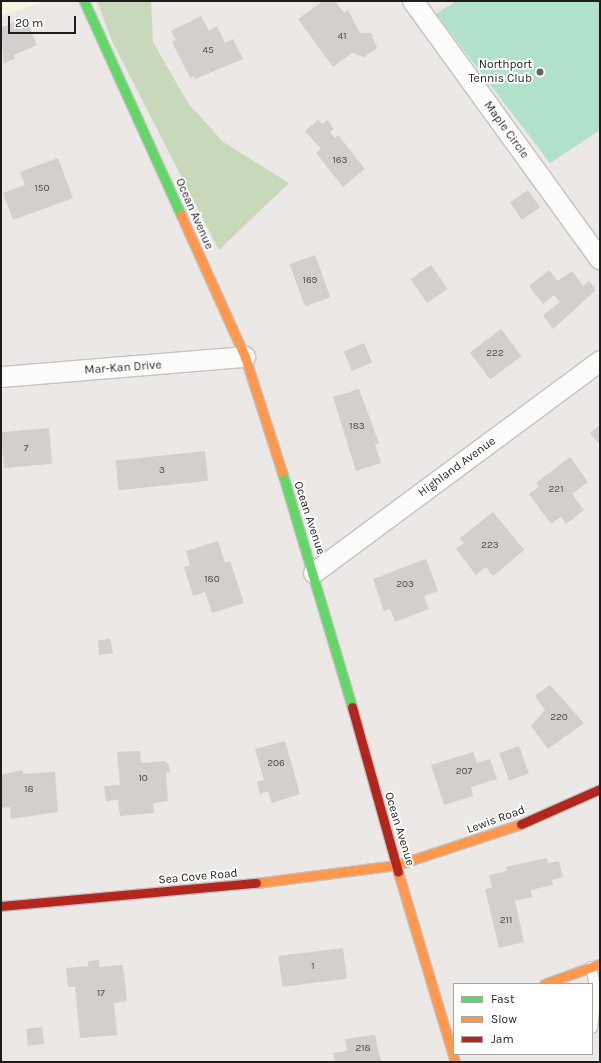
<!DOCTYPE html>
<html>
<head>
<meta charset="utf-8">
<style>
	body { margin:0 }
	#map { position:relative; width:601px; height:1063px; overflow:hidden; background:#ebe8e5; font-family:Karla,sans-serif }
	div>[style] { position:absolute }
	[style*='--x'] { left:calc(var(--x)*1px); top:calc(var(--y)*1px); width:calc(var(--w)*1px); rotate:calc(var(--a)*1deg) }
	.education>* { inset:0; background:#f5f4e0 }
	.forest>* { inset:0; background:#c7d9ba }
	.pitch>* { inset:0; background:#b1e1ca }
	.building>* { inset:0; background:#d2cfcc; transform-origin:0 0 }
	.roads { filter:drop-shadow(1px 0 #c4c3c1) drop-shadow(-1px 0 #c4c3c1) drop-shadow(0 1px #c4c3c1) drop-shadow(0 -1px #c4c3c1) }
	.lane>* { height:10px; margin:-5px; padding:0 5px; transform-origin:5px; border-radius:5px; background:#fcfcfb }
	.street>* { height:20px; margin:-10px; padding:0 10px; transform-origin:10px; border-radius:10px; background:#fcfcfb }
	.fast>* { height:9px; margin:-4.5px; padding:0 4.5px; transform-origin:4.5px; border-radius:4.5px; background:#63d668 }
	.slow>* { height:9px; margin:-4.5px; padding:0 4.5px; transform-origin:4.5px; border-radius:4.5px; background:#ff974d }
	.jam>* { height:9px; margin:-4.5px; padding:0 4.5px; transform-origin:4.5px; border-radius:4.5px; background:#b3261e }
	.dots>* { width:11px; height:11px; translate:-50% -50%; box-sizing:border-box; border:2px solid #fff; border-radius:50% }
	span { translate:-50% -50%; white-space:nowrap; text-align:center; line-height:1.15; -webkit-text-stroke:3.5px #fff; paint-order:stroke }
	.number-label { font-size:10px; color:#4a4a49 }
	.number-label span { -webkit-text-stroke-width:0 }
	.poi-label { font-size:12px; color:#1d1d1d }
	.right { translate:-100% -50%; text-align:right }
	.street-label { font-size:12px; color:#1d1d1d }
	.frame { position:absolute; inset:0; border:2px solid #1d1d1d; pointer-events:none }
	.legend { position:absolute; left:453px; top:983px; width:140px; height:72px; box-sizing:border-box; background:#fff; border:1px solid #a5a5a5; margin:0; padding:5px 7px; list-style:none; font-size:12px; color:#1d1d1d }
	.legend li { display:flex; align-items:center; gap:8px; height:20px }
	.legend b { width:20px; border:1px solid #a5a5a5 }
	.scale { position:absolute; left:8px; top:16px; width:68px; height:18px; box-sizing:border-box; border:2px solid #1d1d1d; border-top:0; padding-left:5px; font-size:12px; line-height:14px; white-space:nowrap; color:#1d1d1d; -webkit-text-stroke:3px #fff; paint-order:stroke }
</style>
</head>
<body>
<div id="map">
	<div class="education">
		<div style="clip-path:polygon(1px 1px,44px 1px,44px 2px,1px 16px)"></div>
	</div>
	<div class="forest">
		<div style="clip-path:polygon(97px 1px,151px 1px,153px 42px,188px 103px,223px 142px,289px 183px,219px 250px,112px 41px)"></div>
	</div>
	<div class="pitch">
		<div style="clip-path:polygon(456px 1px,600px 1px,600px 130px,550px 163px,436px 14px)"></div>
	</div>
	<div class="building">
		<div style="clip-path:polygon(323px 1px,335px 1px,344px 13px,348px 10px,360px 33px,371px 33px,377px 48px,364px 57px,352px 53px,333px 67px,298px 19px)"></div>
		<div style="clip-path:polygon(201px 16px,209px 31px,217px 26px,225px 43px,233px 39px,243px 59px,195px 79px,194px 76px,190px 78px,172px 42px,176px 40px,171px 31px)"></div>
		<div style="clip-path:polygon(25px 17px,37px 45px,14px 55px,15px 58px,4px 64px,1px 28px)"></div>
		<div style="clip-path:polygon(318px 120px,322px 124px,327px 120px,334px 129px,330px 132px,335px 138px,338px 135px,365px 169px,343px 187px,316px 153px,321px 149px,305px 131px)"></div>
		<div style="clip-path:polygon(58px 158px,73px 198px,13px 220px,3px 193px,25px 185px,20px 172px)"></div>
		<div style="left:528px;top:190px;width:21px;height:22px;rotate:55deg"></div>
		<div style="left:315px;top:255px;width:45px;height:27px;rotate:70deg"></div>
		<div style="left:431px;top:265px;width:29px;height:25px;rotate:55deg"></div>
		<div style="clip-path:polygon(549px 270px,558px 281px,572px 271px,583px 286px,589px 281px,596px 290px,553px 329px,543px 315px,560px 302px,554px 295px,543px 304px,529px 286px)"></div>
		<div style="left:501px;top:329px;width:34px;height:39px;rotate:53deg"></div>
		<div style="left:364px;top:343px;width:21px;height:22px;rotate:67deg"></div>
		<div style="clip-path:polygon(359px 389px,379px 443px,375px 444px,381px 463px,356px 471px,333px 397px)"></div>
		<div style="clip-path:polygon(600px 425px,600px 445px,590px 433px)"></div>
		<div style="left:49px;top:428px;width:36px;height:48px;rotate:85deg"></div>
		<div style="left:205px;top:451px;width:30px;height:90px;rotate:84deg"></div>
		<div style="clip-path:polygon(570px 457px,588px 482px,572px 494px,584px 510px,566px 524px,561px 517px,551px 524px,529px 494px,539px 487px,536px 483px)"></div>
		<div style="clip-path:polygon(493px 512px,524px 550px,493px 576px,486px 567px,476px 575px,456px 549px,464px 543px,460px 538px)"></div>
		<div style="clip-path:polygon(218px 541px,225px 563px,230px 561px,244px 603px,212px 613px,205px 592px,193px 596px,184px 567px,190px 565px,186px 551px)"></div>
		<div style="clip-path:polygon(426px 559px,438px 591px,424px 596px,429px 609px,395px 622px,390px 609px,384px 611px,373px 579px)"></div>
		<div style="clip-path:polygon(110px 639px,113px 653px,99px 655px,98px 640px)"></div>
		<div style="clip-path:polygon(550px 685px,584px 723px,548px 749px,531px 726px,545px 710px,535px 696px)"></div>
		<div style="clip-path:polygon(285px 741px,300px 794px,272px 803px,268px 791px,260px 794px,257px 782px,264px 780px,255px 749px)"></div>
		<div style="left:519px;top:746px;width:29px;height:21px;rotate:70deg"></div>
		<div style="clip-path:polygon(140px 751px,141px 763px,165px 761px,169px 765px,170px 772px,166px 773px,168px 801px,153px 803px,154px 813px,120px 816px,118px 800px,106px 801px,104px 786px,120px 785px,117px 752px)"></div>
		<div style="clip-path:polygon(473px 752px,477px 763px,490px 759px,497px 779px,471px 787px,473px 796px,444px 805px,431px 765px)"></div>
		<div style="clip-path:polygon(22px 770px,23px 774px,55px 772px,58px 812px,11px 819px,10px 807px,1px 808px,1px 775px)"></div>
		<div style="clip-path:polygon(547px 858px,548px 863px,559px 861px,563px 877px,552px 880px,553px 885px,531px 890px,532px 897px,515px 901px,524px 942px,499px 948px,485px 889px,492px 888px,489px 875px,507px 871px,506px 867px)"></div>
		<div style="left:343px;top:948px;width:31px;height:65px;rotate:83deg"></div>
		<div style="clip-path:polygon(99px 960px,99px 967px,123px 965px,127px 1001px,114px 1003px,117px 1035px,80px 1038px,75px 987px,68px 987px,66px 968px,88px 966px,88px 961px)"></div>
		<div style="left:42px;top:1027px;width:17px;height:16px;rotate:83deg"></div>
		<div style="clip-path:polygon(375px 1035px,381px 1062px,335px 1062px,333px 1053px,347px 1051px,345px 1039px)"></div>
	</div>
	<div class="roads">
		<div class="lane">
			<div style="--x:591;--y:967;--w:25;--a:78"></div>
			<div style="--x:596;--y:991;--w:37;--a:96"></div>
		</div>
		<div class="street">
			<div style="--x:413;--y:1;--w:319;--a:54.1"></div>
			<div style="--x:1;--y:377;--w:245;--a:-4.7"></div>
			<div style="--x:314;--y:573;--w:356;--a:-36.5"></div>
		</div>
		<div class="fast">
			<div style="--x:84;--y:1;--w:235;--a:65.6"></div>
			<div style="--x:282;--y:472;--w:245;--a:73.4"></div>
		</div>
		<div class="slow">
			<div style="--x:181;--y:215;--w:156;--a:65.7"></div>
			<div style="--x:245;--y:357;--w:121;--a:72.2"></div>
			<div style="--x:398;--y:872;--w:198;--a:73.3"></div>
			<div style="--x:256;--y:883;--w:142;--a:-7.3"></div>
			<div style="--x:397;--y:865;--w:131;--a:-18.3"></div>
			<div style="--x:544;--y:984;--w:59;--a:-19.7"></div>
		</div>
		<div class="jam">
			<div style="--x:352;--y:707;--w:171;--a:74.4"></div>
			<div style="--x:521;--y:824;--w:86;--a:-23.9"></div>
			<div style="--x:1;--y:906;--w:256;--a:-5.2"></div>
		</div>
	</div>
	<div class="dots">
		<div style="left:540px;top:72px;background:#656463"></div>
	</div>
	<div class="number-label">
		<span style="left:342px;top:37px">41</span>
		<span style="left:208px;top:51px">45</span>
		<span style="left:340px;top:161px">163</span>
		<span style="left:42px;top:189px">150</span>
		<span style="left:310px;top:281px">169</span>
		<span style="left:495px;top:354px">222</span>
		<span style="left:357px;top:427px">183</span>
		<span style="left:26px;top:449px">7</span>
		<span style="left:162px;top:471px">3</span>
		<span style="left:556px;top:490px">221</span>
		<span style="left:490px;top:546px">223</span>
		<span style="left:212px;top:580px">180</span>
		<span style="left:405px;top:585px">203</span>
		<span style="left:559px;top:718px">220</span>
		<span style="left:276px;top:764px">206</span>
		<span style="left:464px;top:772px">207</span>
		<span style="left:143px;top:779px">10</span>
		<span style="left:29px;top:790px">18</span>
		<span style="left:506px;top:921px">211</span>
		<span style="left:313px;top:967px">1</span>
		<span style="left:101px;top:994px">17</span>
		<span style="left:363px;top:1049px">218</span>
	</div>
	<div class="poi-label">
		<span class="right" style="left:532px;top:72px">Northport<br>Tennis Club</span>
	</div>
	<div class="street-label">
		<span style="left:506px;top:130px;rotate:54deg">Maple Circle</span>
		<span style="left:194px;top:214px;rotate:66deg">Ocean Avenue</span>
		<span style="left:123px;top:368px;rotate:-4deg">Mar-Kan Drive</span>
		<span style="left:457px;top:467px;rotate:-36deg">Highland Avenue</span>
		<span style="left:309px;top:518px;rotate:72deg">Ocean Avenue</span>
		<span style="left:496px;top:820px;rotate:-20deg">Lewis Road</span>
		<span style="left:399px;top:829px;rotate:73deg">Ocean Avenue</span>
		<span style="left:198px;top:877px;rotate:-5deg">Sea Cove Road</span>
	</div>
	<div class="frame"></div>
	<ul class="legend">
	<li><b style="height:5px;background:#63d668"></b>Fast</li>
	<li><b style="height:5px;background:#ff974d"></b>Slow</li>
	<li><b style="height:5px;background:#b3261e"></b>Jam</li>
	</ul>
	<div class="scale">20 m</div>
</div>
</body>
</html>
